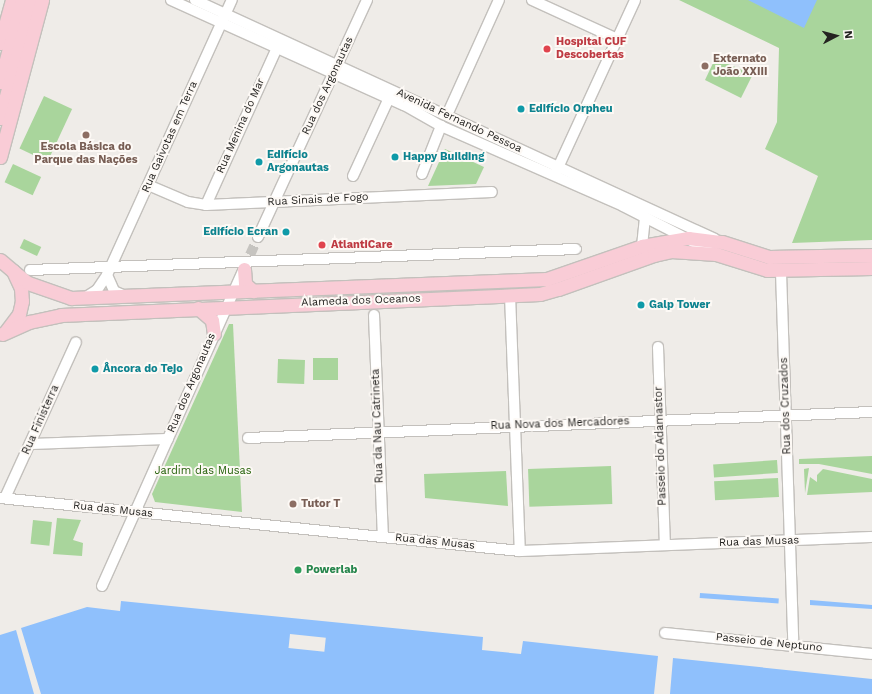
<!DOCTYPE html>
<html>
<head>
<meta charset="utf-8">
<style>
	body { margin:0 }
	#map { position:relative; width:872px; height:694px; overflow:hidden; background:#efece8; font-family:"Work Sans",sans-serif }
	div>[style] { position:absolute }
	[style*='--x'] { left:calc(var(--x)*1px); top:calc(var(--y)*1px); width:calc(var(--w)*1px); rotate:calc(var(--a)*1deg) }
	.green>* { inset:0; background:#a9d59c; transform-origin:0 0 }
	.water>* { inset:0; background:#8fc0fc; transform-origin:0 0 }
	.pier>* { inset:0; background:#efece8; transform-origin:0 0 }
	.minor-tunnel>* { height:10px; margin-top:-5px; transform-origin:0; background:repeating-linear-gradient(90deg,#c6c4c0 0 10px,transparent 0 15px) }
	.roads { filter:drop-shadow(1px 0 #c3c0bc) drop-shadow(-1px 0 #c3c0bc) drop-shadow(0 1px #c3c0bc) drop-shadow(0 -1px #c3c0bc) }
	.minor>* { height:10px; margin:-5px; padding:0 5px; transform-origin:5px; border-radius:5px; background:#fff }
	.major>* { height:13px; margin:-6.5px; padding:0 6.5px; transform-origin:6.5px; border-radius:6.5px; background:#f9ccd6 }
	.dots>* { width:11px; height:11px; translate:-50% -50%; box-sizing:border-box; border:2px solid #fdf9f5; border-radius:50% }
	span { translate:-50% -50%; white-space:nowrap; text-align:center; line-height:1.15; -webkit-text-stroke:4px #fdf9f5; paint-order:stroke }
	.health-label { font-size:11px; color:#be3a42; font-weight:700 }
	.left { translate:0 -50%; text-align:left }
	.education-label { font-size:11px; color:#785e54; font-weight:700 }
	.street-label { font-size:11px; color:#242321 }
	.culture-label { font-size:11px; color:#0d838f; font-weight:700 }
	.right { translate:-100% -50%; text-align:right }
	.park-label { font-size:11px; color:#26620b }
	.leisure-label { font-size:11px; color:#27864d; font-weight:700 }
	.north { position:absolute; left:816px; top:16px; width:40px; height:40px; -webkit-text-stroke:3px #fdf9f5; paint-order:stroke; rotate:84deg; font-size:11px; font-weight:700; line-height:16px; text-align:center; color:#242321 }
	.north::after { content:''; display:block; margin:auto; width:14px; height:18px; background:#242321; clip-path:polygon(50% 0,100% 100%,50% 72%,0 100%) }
</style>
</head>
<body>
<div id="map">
	<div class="green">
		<div style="clip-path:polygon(679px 0,872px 0,872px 240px,792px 243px,818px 176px,765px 149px,777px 122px,779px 48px)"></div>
		<div style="clip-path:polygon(715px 59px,753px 74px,741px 98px,705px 80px)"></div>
		<div style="left:44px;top:96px;width:31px;height:58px;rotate:25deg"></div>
		<div style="clip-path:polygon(445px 149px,484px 167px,476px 184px,428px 186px)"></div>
		<div style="left:13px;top:164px;width:31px;height:20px;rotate:25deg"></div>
		<div style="left:24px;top:239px;width:19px;height:10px;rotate:25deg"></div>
		<div style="clip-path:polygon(229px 324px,233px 324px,242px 512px,155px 502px,152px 494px)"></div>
		<div style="left:313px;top:358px;width:25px;height:22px"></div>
		<div style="left:305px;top:360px;width:24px;height:27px;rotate:92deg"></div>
		<div style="clip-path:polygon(872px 456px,872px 474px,819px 464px,799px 464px,799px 459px)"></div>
		<div style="left:777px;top:460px;width:13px;height:64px;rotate:86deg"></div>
		<div style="left:611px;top:466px;width:38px;height:83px;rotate:88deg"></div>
		<div style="clip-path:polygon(809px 468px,805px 493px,804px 469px)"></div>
		<div style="clip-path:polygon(823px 469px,872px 479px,872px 492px,807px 495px,810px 477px,817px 482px,817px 475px)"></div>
		<div style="clip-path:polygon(506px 471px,508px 506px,425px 498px,424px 474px)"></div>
		<div style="left:778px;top:478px;width:19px;height:64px;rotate:87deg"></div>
		<div style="clip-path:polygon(57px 518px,81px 520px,73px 540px,83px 543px,82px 556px,53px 554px)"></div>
		<div style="left:33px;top:520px;width:19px;height:24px;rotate:6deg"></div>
	</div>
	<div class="water">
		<div style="clip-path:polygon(748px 0,817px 0,804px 28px)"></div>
		<div style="left:700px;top:593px;width:79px;height:5px;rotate:4deg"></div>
		<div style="clip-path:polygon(810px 600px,872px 605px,872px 609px,810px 605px)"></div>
		<div style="clip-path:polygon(121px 601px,483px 637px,482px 650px,521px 654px,523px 641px,658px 656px,654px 694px,41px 694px,21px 628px,87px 607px,120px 611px)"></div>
		<div style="clip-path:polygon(16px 630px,34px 694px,0 694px,0 635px)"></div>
		<div style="clip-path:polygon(673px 658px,872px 679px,872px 694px,670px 694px)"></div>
	</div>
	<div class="pier">
		<div style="left:290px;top:634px;width:36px;height:14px;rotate:6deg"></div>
	</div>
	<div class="minor-tunnel">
		<div style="--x:250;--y:255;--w:20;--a:-66"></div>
	</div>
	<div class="roads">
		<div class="minor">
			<div style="--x:171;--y:0;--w:256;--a:24.3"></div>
			<div style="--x:404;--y:105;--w:43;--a:29.6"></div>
			<div style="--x:441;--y:126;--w:199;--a:23.7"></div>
			<div style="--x:623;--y:206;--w:103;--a:27.1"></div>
			<div style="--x:195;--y:0;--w:572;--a:24.68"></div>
			<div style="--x:532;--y:0;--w:94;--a:24.6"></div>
			<div style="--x:447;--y:115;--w:126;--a:-65.7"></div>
			<div style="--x:556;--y:172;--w:189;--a:-65.3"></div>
			<div style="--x:422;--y:174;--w:52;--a:-68.4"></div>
			<div style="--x:353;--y:176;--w:86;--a:-65.2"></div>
			<div style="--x:148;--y:185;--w:43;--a:23"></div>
			<div style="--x:188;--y:202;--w:18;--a:9"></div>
			<div style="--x:206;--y:205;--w:286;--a:-2.6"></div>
			<div style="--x:206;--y:205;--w:172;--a:-65.7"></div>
			<div style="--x:258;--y:237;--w:261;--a:-65.3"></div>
			<div style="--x:642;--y:246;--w:29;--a:-84"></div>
			<div style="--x:30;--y:270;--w:546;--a:-2.2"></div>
			<div style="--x:781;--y:272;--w:367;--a:88.1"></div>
			<div style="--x:107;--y:275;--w:17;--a:66"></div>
			<div style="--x:114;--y:291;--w:10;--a:24"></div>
			<div style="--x:510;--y:295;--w:256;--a:87.8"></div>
			<div style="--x:86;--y:297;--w:13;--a:-32"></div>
			<div style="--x:97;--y:290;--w:18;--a:-56"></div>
			<div style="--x:107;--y:275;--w:302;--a:-65.6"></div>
			<div style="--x:374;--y:315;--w:221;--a:87.7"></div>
			<div style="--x:658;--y:347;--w:198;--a:88"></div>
			<div style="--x:248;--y:438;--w:625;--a:-2.39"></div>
			<div style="--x:30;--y:444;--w:138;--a:-2.1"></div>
			<div style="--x:0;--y:498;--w:523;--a:5.82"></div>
			<div style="--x:520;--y:551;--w:352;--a:-2.3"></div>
			<div style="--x:5;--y:498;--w:171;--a:-65.5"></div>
			<div style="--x:102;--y:586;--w:347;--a:-65.9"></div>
			<div style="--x:665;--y:633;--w:208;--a:5.8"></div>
		</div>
		<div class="major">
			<div style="--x:0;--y:43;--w:45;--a:-74.4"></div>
			<div style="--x:0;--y:82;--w:85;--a:-75"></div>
			<div style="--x:0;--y:118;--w:122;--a:-74.8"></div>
			<div style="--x:0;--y:157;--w:163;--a:-75"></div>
			<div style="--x:0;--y:260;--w:17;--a:40"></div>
			<div style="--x:13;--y:271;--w:19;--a:65"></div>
			<div style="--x:21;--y:288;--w:13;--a:86"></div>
			<div style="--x:22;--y:301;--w:13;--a:103"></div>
			<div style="--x:19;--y:314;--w:21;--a:127"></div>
			<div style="--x:244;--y:269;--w:15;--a:86"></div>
			<div style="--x:245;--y:284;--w:11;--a:41"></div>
			<div style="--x:13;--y:271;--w:19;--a:39"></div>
			<div style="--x:28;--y:283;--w:46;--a:19.2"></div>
			<div style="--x:71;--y:298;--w:476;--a:-2.3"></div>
			<div style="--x:547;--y:279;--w:101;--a:-19.2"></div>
			<div style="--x:642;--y:246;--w:47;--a:-9.9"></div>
			<div style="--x:688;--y:238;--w:34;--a:7"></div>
			<div style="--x:722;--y:242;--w:49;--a:17.7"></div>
			<div style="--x:769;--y:257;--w:103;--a:-1.1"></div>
			<div style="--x:198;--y:308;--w:18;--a:41"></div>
			<div style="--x:212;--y:320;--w:14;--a:82"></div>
			<div style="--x:2;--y:334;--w:30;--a:-24"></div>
			<div style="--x:29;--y:322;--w:33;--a:-12"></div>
			<div style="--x:61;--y:315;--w:479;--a:-2.5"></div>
			<div style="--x:540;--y:294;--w:19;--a:-16"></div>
			<div style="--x:558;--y:289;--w:102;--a:-19.5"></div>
			<div style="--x:654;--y:255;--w:17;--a:-13"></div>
			<div style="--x:671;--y:251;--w:45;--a:3.8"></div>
			<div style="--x:716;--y:254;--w:53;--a:17.4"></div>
			<div style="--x:767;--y:270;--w:105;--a:-1.1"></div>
		</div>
	</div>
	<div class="dots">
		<div style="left:547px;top:49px;background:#e0444e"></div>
		<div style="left:705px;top:66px;background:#8d6e63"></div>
		<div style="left:521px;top:109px;background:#0f9aa8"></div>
		<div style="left:86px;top:135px;background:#8d6e63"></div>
		<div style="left:395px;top:157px;background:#0f9aa8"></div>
		<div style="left:259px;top:162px;background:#0f9aa8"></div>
		<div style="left:286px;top:232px;background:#0f9aa8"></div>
		<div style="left:322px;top:245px;background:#e0444e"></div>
		<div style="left:641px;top:305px;background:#0f9aa8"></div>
		<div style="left:95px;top:369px;background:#0f9aa8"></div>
		<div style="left:293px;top:504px;background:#8d6e63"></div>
		<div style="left:298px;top:570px;background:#2e9e5b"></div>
	</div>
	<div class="health-label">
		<span class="left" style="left:556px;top:49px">Hospital CUF<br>Descobertas</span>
		<span class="left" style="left:331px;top:245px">AtlantiCare</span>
	</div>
	<div class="education-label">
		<span class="left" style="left:713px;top:66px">Externato<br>João XXIII</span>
		<span style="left:86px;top:154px">Escola Básica do<br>Parque das Nações</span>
		<span class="left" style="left:301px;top:504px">Tutor T</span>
	</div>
	<div class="street-label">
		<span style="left:328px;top:86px;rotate:-65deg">Rua dos Argonautas</span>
		<span style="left:459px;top:121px;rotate:25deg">Avenida Fernando Pessoa</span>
		<span style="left:241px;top:126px;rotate:-66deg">Rua Menina do Mar</span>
		<span style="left:170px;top:137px;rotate:-66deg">Rua Gaivotas em Terra</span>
		<span style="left:318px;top:200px;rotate:-3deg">Rua Sinais de Fogo</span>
		<span style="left:361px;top:301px;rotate:-2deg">Alameda dos Oceanos</span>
		<span style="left:192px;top:383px;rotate:-67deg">Rua dos Argonautas</span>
		<span style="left:786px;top:406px;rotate:-92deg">Rua dos Cruzados</span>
		<span style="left:41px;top:420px;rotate:-66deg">Rua Finisterra</span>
		<span style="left:560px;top:424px;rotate:-2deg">Rua Nova dos Mercadores</span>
		<span style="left:378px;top:426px;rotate:-92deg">Rua da Nau Catrineta</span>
		<span style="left:661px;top:446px;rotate:-92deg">Passeio do Adamastor</span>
		<span style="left:113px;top:510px;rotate:6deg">Rua das Musas</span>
		<span style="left:435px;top:542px;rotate:6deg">Rua das Musas</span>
		<span style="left:759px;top:542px;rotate:-2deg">Rua das Musas</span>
		<span style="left:769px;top:643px;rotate:6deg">Passeio de Neptuno</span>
	</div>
	<div class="culture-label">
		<span class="left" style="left:529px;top:109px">Edifício Orpheu</span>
		<span class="left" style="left:267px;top:162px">Edifício<br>Argonautas</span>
		<span class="left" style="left:403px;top:157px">Happy Building</span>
		<span class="right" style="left:278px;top:232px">Edifício Ecran</span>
		<span class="left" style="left:649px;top:305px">Galp Tower</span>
		<span class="left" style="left:103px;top:369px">Âncora do Tejo</span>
	</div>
	<div class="park-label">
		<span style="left:203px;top:471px">Jardim das Musas</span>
	</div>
	<div class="leisure-label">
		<span class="left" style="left:306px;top:570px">Powerlab</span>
	</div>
	<div class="north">N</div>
</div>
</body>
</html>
